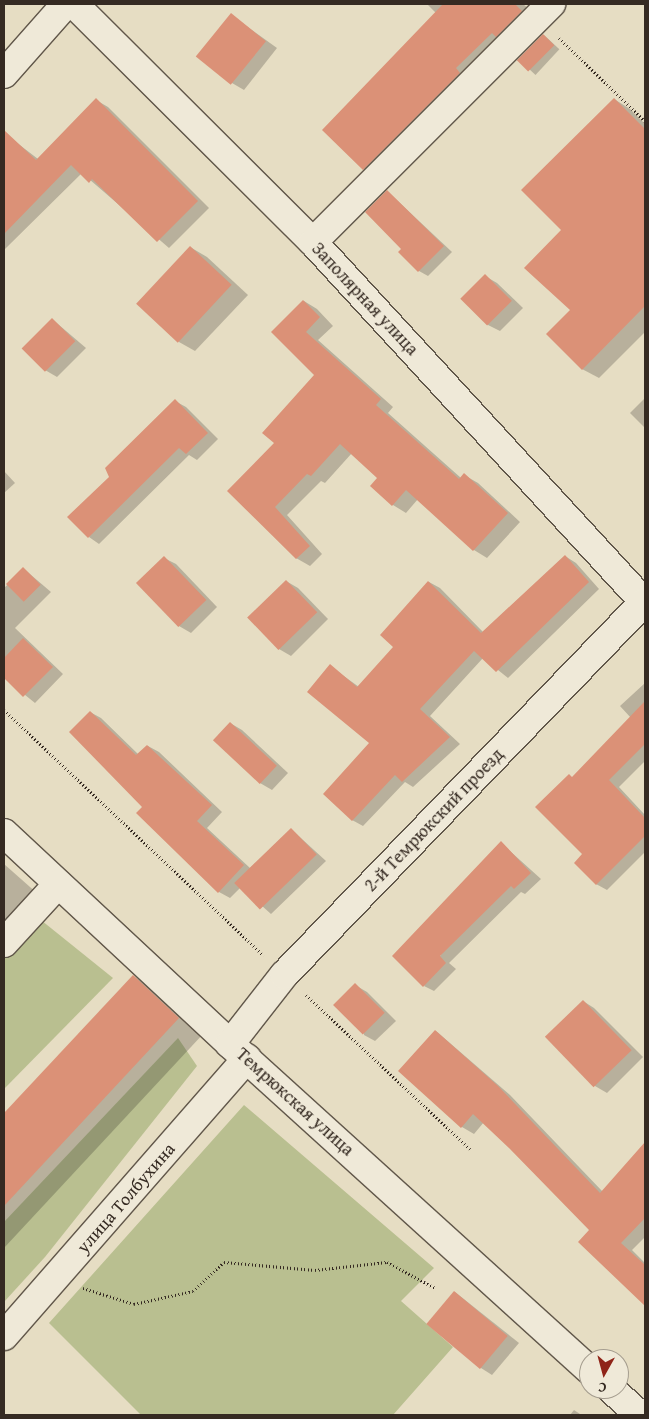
<!DOCTYPE html>
<html>
<head>
<meta charset="utf-8">
<style>
	body { margin:0 }
	#map { position:relative; width:649px; height:1419px; overflow:hidden; background:#e6ddc3; font-family:"Gentium Book Plus",serif }
	div>[style] { position:absolute }
	[style*='--x'] { left:calc(var(--x)*1px); top:calc(var(--y)*1px); width:calc(var(--w)*1px); rotate:calc(var(--a)*1deg) }
	.green>* { inset:0; background:#b9bf90 }
	.shadow>* { inset:0; background:#0003; transform-origin:0 0 }
	.building>* { inset:0; background:#db9177; transform-origin:0 0 }
	.path>* { height:3px; margin-top:-1.5px; transform-origin:0; background:repeating-linear-gradient(90deg,#352a22 0 1px,transparent 0 3.5px) }
	.roads { filter:drop-shadow(1px 0 #61574a) drop-shadow(-1px 0 #61574a) drop-shadow(0 1px #61574a) drop-shadow(0 -1px #61574a) }
	.minor>* { height:28px; margin:-14px; padding:0 14px; transform-origin:14px; border-radius:14px; background:#efe9d8 }
	span { translate:-50% -50%; white-space:nowrap; text-align:center; line-height:1.15; -webkit-text-stroke:4px #efe9d8; paint-order:stroke }
	.street-label { font-size:18px; color:#352a22 }
	.frame { position:absolute; inset:0; border:5px solid #352a22; pointer-events:none }
	.north { position:absolute; left:579px; top:1349px; width:50px; height:50px; box-sizing:border-box; background:#efe9d8; border:1px solid #a59d8f; border-radius:50%; rotate:187deg; font-size:14px; font-weight:700; line-height:20px; text-align:center; color:#352a22 }
	.north::after { content:''; display:block; margin:auto; width:18px; height:22px; background:#8f2418; clip-path:polygon(50% 0,100% 100%,50% 72%,0 100%) }
</style>
</head>
<body>
<div id="map">
	<div class="green">
		<div style="clip-path:polygon(26px 908px,113px 978px,4px 1089px,4px 934px)"></div>
		<div style="clip-path:polygon(178px 1038px,197px 1066px,45px 1257px,4px 1302px,4px 1222px)"></div>
		<div style="clip-path:polygon(244px 1105px,434px 1268px,401px 1301px,453px 1347px,393px 1415px,141px 1415px,49px 1323px)"></div>
	</div>
	<div class="shadow">
		<div style="clip-path:polygon(427px 4px,523px 4px,530px 10px,373px 174px,364px 169px,436px 13px)"></div>
		<div style="clip-path:polygon(231px 15px,277px 48px,244px 90px,232px 83px)"></div>
		<div style="left:544px;top:35px;width:21px;height:35px;rotate:43deg"></div>
		<div style="clip-path:polygon(614px 99px,630px 109px,645px 124px,645px 332px,599px 378px,582px 369px,563px 230px)"></div>
		<div style="clip-path:polygon(96px 100px,108px 107px,209px 208px,169px 248px,82px 173px,4px 250px,4px 149px,12px 139px,38px 159px)"></div>
		<div style="clip-path:polygon(387px 191px,452px 252px,428px 276px,419px 271px,403px 249px)"></div>
		<div style="clip-path:polygon(190px 247px,207px 257px,248px 295px,195px 351px,179px 342px)"></div>
		<div style="clip-path:polygon(485px 276px,497px 283px,523px 308px,500px 331px,488px 325px)"></div>
		<div style="clip-path:polygon(304px 301px,317px 309px,333px 326px,318px 340px,393px 407px,388px 413px,461px 478px,464px 475px,478px 483px,520px 522px,487px 558px,474px 550px,418px 499px,406px 513px,393px 505px,379px 478px,352px 453px,325px 483px,321px 481px,287px 515px,322px 554px,310px 566px,296px 558px,228px 491px,276px 443px,316px 375px,273px 332px)"></div>
		<div style="clip-path:polygon(52px 319px,86px 348px,57px 377px,45px 370px,23px 348px)"></div>
		<div style="clip-path:polygon(645px 398px,645px 428px,630px 413px)"></div>
		<div style="clip-path:polygon(175px 401px,186px 407px,218px 439px,197px 460px,189px 455px,99px 544px,89px 537px,111px 477px)"></div>
		<div style="clip-path:polygon(4px 471px,15px 483px,4px 493px)"></div>
		<div style="clip-path:polygon(565px 556px,576px 563px,599px 589px,508px 678px,483px 658px,430px 716px,460px 744px,413px 787px,405px 782px,363px 826px,352px 820px,371px 743px,330px 666px,359px 687px,395px 647px,429px 582px,440px 588px,483px 632px)"></div>
		<div style="clip-path:polygon(164px 558px,176px 564px,217px 607px,191px 633px,179px 626px)"></div>
		<div style="clip-path:polygon(24px 569px,51px 592px,15px 628px,63px 674px,35px 703px,4px 678px,4px 588px)"></div>
		<div style="clip-path:polygon(286px 581px,298px 588px,328px 619px,291px 656px,279px 649px,249px 617px)"></div>
		<div style="clip-path:polygon(645px 683px,645px 761px,619px 787px,645px 815px,645px 852px,607px 890px,596px 884px,584px 854px,573px 778px,631px 718px,620px 706px)"></div>
		<div style="clip-path:polygon(90px 712px,101px 718px,139px 755px,148px 746px,159px 752px,222px 812px,207px 828px,250px 868px,291px 829px,326px 861px,271px 914px,241px 887px,230px 898px,219px 892px,143px 807px)"></div>
		<div style="clip-path:polygon(230px 723px,242px 730px,288px 773px,272px 790px,260px 783px,214px 740px)"></div>
		<div style="clip-path:polygon(501px 843px,541px 879px,525px 894px,521px 892px,449px 963px,456px 969px,434px 991px,424px 986px)"></div>
		<div style="clip-path:polygon(4px 864px,47px 902px,4px 952px)"></div>
		<div style="clip-path:polygon(133px 976px,158px 991px,204px 1033px,4px 1248px,4px 1115px)"></div>
		<div style="clip-path:polygon(355px 985px,367px 992px,396px 1021px,375px 1041px,364px 1035px)"></div>
		<div style="clip-path:polygon(583px 1001px,594px 1008px,643px 1057px,607px 1093px,595px 1086px)"></div>
		<div style="clip-path:polygon(436px 1031px,510px 1095px,603px 1192px,645px 1144px,645px 1237px,632px 1250px,645px 1263px,645px 1304px,580px 1242px,591px 1230px,484px 1122px,474px 1134px,462px 1127px)"></div>
		<div style="clip-path:polygon(455px 1292px,519px 1343px,492px 1375px,481px 1368px)"></div>
		<div style="clip-path:polygon(574px 1410px,580px 1414px,581px 1415px,570px 1415px)"></div>
	</div>
	<div class="building">
		<div style="clip-path:polygon(443px 4px,515px 4px,522px 11px,496px 37px,492px 33px,456px 68px,460px 73px,363px 170px,322px 130px)"></div>
		<div style="left:231px;top:13px;width:45px;height:56px;rotate:39deg"></div>
		<div style="left:543px;top:34px;width:16px;height:37px;rotate:45deg"></div>
		<div style="clip-path:polygon(96px 98px,198px 201px,157px 242px,92px 179px,89px 183px,71px 165px,4px 234px,4px 130px,36px 160px)"></div>
		<div style="clip-path:polygon(614px 98px,645px 129px,645px 306px,582px 370px,546px 334px,570px 310px,524px 268px,561px 230px,521px 190px)"></div>
		<div style="clip-path:polygon(387px 190px,444px 246px,418px 272px,398px 252px,401px 249px,365px 212px)"></div>
		<div style="left:190px;top:246px;width:57px;height:79px;rotate:43deg"></div>
		<div style="left:485px;top:274px;width:38px;height:35px;rotate:45deg"></div>
		<div style="clip-path:polygon(303px 300px,320px 317px,306px 332px,381px 399px,376px 405px,459px 479px,464px 473px,508px 513px,473px 551px,406px 490px,392px 506px,370px 486px,377px 478px,340px 444px,311px 476px,307px 474px,275px 507px,310px 546px,296px 559px,227px 491px,274px 443px,262px 433px,314px 375px,271px 332px)"></div>
		<div style="left:52px;top:318px;width:33px;height:43px;rotate:45deg"></div>
		<div style="clip-path:polygon(175px 399px,208px 433px,186px 454px,179px 448px,88px 538px,67px 517px,109px 477px,105px 468px)"></div>
		<div style="clip-path:polygon(565px 555px,589px 582px,496px 672px,474px 651px,420px 709px,450px 737px,402px 782px,395px 775px,352px 821px,323px 794px,369px 743px,307px 692px,330px 664px,357px 687px,393px 647px,380px 635px,428px 581px,481px 633px)"></div>
		<div style="left:164px;top:556px;width:61px;height:39px;rotate:46deg"></div>
		<div style="left:23px;top:567px;width:25px;height:24px;rotate:45deg"></div>
		<div style="left:286px;top:580px;width:45px;height:54px;rotate:46deg"></div>
		<div style="clip-path:polygon(23px 638px,53px 667px,23px 697px,4px 678px,4px 658px)"></div>
		<div style="clip-path:polygon(645px 701px,645px 744px,609px 780px,645px 818px,645px 836px,596px 885px,574px 863px,582px 854px,535px 807px,569px 774px,572px 777px)"></div>
		<div style="clip-path:polygon(90px 711px,136px 755px,147px 745px,212px 805px,197px 821px,244px 865px,218px 893px,136px 813px,142px 807px,69px 732px)"></div>
		<div style="left:230px;top:722px;width:64px;height:25px;rotate:43deg"></div>
		<div style="left:291px;top:828px;width:37px;height:79px;rotate:46deg"></div>
		<div style="clip-path:polygon(501px 841px,531px 873px,514px 889px,511px 886px,440px 956px,446px 963px,423px 987px,392px 956px)"></div>
		<div style="clip-path:polygon(133px 975px,179px 1018px,4px 1206px,4px 1113px)"></div>
		<div style="left:355px;top:983px;width:42px;height:31px;rotate:45deg"></div>
		<div style="left:583px;top:1000px;width:70px;height:53px;rotate:46deg"></div>
		<div style="clip-path:polygon(435px 1030px,498px 1086px,600px 1193px,645px 1142px,645px 1218px,621px 1243px,645px 1265px,645px 1306px,578px 1242px,589px 1230px,510px 1149px,473px 1114px,461px 1128px,398px 1071px)"></div>
		<div style="left:454px;top:1291px;width:70px;height:43px;rotate:40deg"></div>
	</div>
	<div class="path">
		<div style="--x:559;--y:38;--w:120;--a:44"></div>
		<div style="--x:4;--y:710;--w:357;--a:43.4"></div>
		<div style="--x:306;--y:995;--w:225;--a:43.2"></div>
		<div style="--x:83;--y:1288;--w:53;--a:17.4"></div>
		<div style="--x:134;--y:1304;--w:60;--a:-12.4"></div>
		<div style="--x:193;--y:1291;--w:42;--a:-43.1"></div>
		<div style="--x:224;--y:1262;--w:91;--a:5"></div>
		<div style="--x:315;--y:1270;--w:72;--a:-6.3"></div>
		<div style="--x:387;--y:1262;--w:55;--a:28.4"></div>
	</div>
	<div class="roads">
		<div class="minor">
			<div style="--x:74;--y:4;--w:337;--a:44.9"></div>
			<div style="--x:313;--y:242;--w:490;--a:47.4"></div>
			<div style="--x:4;--y:74;--w:94;--a:-48.5"></div>
			<div style="--x:313;--y:242;--w:337;--a:-45"></div>
			<div style="--x:4;--y:833;--w:309;--a:43"></div>
			<div style="--x:230;--y:1044;--w:484;--a:42.2"></div>
			<div style="--x:4;--y:943;--w:80;--a:-47.5"></div>
			<div style="--x:230;--y:1044;--w:88;--a:-52"></div>
			<div style="--x:284;--y:975;--w:518;--a:-46.02"></div>
			<div style="--x:4;--y:1336;--w:369;--a:-48.8"></div>
			<div style="--x:611;--y:1389;--w:39;--a:42"></div>
		</div>
	</div>
	<div class="street-label">
		<span style="left:365px;top:299px;rotate:47deg">Заполярная улица</span>
		<span style="left:434px;top:820px;rotate:-46deg">2-й Темрюкский проезд</span>
		<span style="left:295px;top:1102px;rotate:42deg">Темрюкская улица</span>
		<span style="left:126px;top:1198px;rotate:-49deg">улица Толбухина</span>
	</div>
	<div class="frame"></div>
	<div class="north">С</div>
</div>
</body>
</html>
